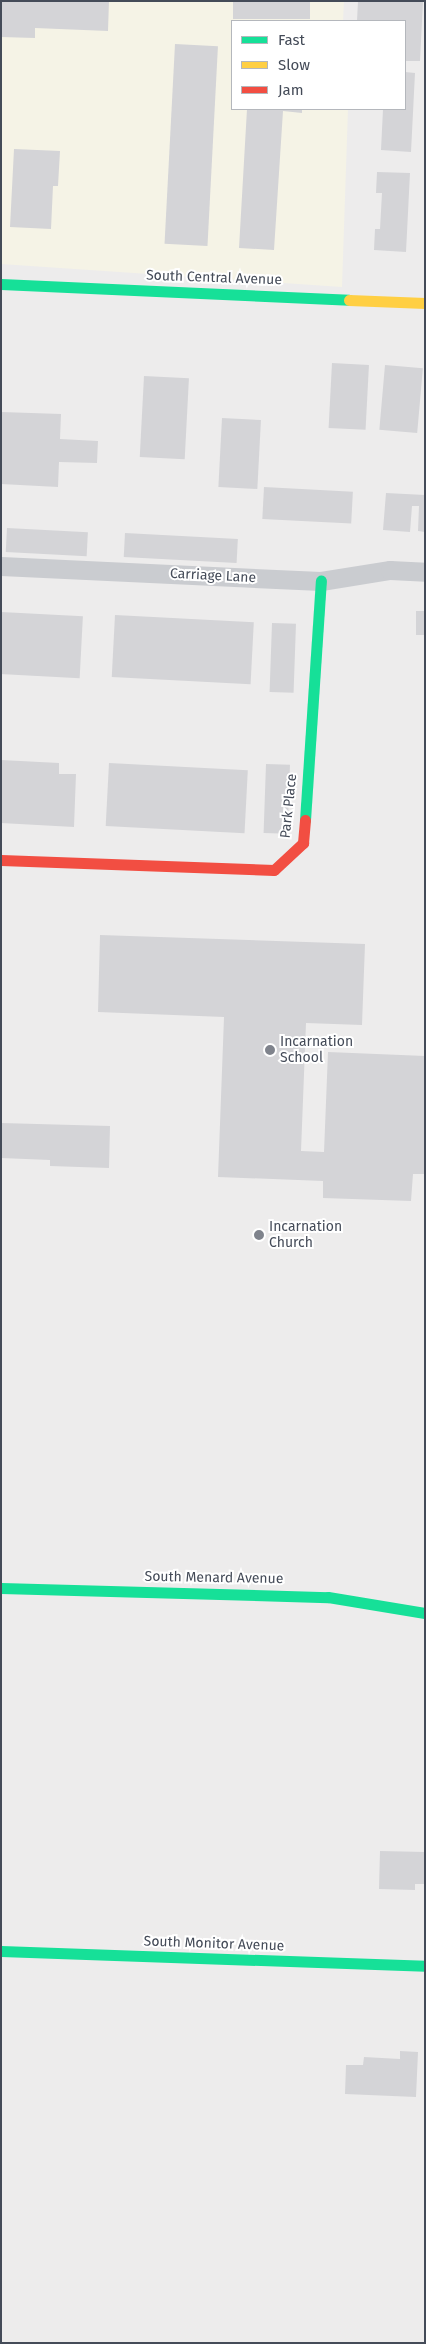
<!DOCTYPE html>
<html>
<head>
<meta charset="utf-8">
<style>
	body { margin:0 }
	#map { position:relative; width:426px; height:2344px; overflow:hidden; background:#edecec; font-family:"Fira Sans",sans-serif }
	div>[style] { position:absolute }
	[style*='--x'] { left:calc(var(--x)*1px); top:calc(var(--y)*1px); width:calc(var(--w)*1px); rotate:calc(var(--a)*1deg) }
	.commercial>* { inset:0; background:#f5f3e6 }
	.building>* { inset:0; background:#d4d4d7; transform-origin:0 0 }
	.street>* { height:19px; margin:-9.5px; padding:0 9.5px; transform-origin:9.5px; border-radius:9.5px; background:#caccd0 }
	.fast>* { height:11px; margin:-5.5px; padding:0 5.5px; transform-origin:5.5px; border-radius:5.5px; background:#16e098 }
	.slow>* { height:11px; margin:-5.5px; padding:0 5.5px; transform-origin:5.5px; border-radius:5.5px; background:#ffcf43 }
	.jam>* { height:11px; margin:-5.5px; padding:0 5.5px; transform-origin:5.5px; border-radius:5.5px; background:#f24e42 }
	.dots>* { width:14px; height:14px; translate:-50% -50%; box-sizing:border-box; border:2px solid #fff; border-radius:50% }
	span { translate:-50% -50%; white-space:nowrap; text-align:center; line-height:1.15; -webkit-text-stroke:4px #fff; paint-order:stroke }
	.street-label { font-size:14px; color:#444b58 }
	.poi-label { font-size:14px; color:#444b58 }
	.left { translate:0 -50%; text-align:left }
	.frame { position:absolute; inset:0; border:2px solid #444b58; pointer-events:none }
	.legend { position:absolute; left:231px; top:20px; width:175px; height:90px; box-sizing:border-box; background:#fff; border:1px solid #b4b7bc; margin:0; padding:6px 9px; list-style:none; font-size:15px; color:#444b58 }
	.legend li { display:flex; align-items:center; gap:10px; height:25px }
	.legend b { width:25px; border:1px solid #b4b7bc }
</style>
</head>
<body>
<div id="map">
	<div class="commercial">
		<div style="clip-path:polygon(1px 1px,344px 1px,343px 21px,232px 21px,232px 109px,348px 109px,342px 287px,1px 264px)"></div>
	</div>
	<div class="building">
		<div style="clip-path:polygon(1px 1px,109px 1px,108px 31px,35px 28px,35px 38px,1px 37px)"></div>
		<div style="left:233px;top:1px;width:77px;height:18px"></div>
		<div style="clip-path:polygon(358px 1px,423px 1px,420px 61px,405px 61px,405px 21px,357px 21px)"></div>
		<div style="left:175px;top:44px;width:43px;height:200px;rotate:3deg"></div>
		<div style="clip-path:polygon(405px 72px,415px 73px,411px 152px,381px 150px,383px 109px,405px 109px)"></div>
		<div style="clip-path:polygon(247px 109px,302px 109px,302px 113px,283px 111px,274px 250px,239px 248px)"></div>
		<div style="clip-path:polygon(14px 149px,60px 151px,58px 186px,53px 186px,51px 229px,10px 227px)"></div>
		<div style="clip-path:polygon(377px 172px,410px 173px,406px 252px,374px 250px,375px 229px,380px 229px,382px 193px,376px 193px)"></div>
		<div style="left:332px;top:363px;width:37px;height:65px;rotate:3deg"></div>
		<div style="left:385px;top:365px;width:38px;height:65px;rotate:5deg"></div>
		<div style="left:144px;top:376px;width:45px;height:81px;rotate:3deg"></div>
		<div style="clip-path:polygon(1px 412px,61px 414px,60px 439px,98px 441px,97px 463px,59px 462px,58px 487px,1px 484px)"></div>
		<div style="left:222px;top:418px;width:39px;height:69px;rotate:3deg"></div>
		<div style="left:264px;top:487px;width:89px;height:32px;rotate:3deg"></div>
		<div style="clip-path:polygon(386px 493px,425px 495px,425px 532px,418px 531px,419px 506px,412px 506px,410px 532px,383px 530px)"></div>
		<div style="left:7px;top:528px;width:81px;height:24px;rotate:3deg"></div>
		<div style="left:125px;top:533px;width:113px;height:24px;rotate:3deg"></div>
		<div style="left:416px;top:611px;width:9px;height:24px"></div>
		<div style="left:1px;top:612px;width:82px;height:62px;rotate:3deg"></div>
		<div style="left:115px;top:615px;width:139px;height:62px;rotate:3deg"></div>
		<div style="left:272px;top:623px;width:24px;height:69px;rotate:2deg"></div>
		<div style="clip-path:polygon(1px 760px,59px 763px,59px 774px,76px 774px,74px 827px,1px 823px)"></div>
		<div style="left:109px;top:763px;width:139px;height:63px;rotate:3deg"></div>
		<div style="left:266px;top:764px;width:24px;height:69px;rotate:2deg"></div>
		<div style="clip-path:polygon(100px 935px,365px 944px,362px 1025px,306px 1023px,301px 1151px,324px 1152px,328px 1052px,425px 1056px,425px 1174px,413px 1174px,411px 1201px,323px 1198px,323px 1181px,218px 1177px,224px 1017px,98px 1012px)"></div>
		<div style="clip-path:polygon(1px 1123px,110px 1126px,109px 1168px,50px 1166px,50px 1160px,1px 1158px)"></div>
		<div style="clip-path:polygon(380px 1851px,425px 1852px,425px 1884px,415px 1884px,415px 1890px,379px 1889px)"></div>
		<div style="clip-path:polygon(400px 2051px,418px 2052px,416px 2097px,345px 2094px,346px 2065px,363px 2065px,364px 2057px,400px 2059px)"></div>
	</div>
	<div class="street">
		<div style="--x:1;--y:566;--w:320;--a:2.7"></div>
		<div style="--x:321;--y:581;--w:70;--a:-9.1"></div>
		<div style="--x:390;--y:570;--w:35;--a:3"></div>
	</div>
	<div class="fast">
		<div style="--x:1;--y:284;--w:348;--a:2.6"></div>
		<div style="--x:305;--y:820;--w:240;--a:-86.2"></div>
		<div style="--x:1;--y:1588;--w:327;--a:1.6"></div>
		<div style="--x:328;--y:1597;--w:98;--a:9.4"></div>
		<div style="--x:1;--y:1951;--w:424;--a:2"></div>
	</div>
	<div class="slow">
		<div style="--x:349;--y:300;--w:76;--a:2.3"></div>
	</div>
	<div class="jam">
		<div style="--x:1;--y:860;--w:273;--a:2.1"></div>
		<div style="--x:274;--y:870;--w:40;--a:-43"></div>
		<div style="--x:303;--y:843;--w:23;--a:-85"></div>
	</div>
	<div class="dots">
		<div style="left:270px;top:1050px;background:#7f838c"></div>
		<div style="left:259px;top:1235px;background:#7f838c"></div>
	</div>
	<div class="street-label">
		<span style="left:214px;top:278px;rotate:2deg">South Central Avenue</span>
		<span style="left:213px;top:576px;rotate:3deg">Carriage Lane</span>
		<span style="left:289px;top:806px;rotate:-84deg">Park Place</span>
		<span style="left:214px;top:1578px;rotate:1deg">South Menard Avenue</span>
		<span style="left:214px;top:1944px;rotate:2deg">South Monitor Avenue</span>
	</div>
	<div class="poi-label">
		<span class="left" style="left:280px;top:1050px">Incarnation<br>School</span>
		<span class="left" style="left:269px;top:1235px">Incarnation<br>Church</span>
	</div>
	<div class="frame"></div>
	<ul class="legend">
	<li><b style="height:6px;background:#16e098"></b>Fast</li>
	<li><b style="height:6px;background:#ffcf43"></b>Slow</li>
	<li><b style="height:6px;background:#f24e42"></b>Jam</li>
	</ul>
</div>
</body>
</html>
